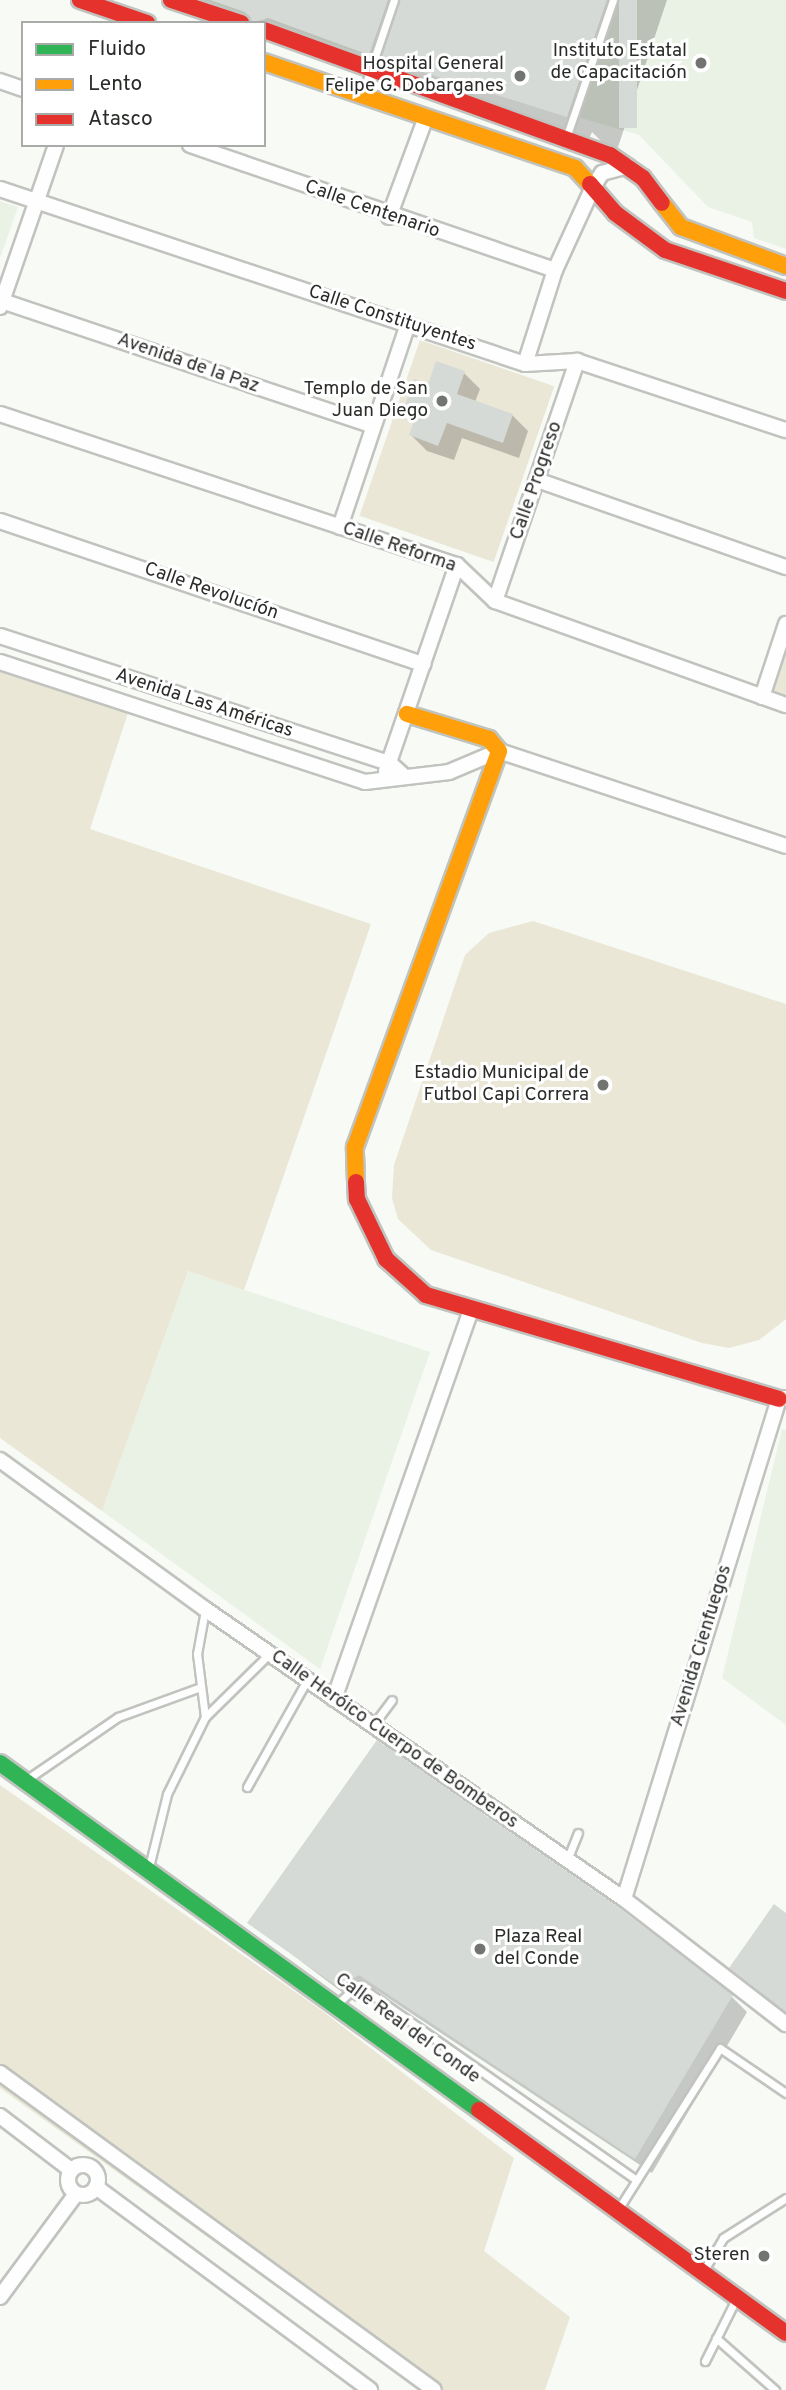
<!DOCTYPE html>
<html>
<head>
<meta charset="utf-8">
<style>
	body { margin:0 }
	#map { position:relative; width:786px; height:2390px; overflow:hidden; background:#f7faf5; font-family:Overpass,sans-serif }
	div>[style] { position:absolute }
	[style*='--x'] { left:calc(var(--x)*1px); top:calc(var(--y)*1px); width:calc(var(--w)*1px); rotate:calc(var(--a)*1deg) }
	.built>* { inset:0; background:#eaf2e5 }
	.green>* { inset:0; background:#ebe7d6; transform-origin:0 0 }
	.shadow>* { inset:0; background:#0003 }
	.building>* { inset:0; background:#d6dad6; transform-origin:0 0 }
	.roads { filter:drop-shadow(2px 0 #c1c3bf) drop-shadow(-2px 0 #c1c3bf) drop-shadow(0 2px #c1c3bf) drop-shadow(0 -2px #c1c3bf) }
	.lane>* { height:7px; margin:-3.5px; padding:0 3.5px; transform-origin:3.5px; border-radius:3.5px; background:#fefefe }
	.street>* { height:14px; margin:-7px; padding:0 7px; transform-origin:7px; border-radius:7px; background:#fefefe }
	.street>.ring { margin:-7px; padding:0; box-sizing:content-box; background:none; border:14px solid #fefefe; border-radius:50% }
	.fast>* { height:16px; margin:-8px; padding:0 8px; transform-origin:8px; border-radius:8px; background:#30b455 }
	.slow>* { height:16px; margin:-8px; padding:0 8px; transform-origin:8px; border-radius:8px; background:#ff9f0a }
	.jam>* { height:16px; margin:-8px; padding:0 8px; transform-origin:8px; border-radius:8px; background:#e5322d }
	.dots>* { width:19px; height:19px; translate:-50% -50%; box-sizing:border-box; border:4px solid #fff; border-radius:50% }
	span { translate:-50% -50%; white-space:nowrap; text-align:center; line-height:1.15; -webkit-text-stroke:6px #fff; paint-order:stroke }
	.poi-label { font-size:19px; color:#292c28 }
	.right { translate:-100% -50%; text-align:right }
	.left { translate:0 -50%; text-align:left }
	.street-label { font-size:19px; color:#292c28 }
	.legend { position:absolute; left:21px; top:21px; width:245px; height:126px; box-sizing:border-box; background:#fff; border:2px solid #a9aba9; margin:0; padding:9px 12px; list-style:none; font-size:21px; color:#292c28 }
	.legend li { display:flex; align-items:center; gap:14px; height:35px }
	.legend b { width:35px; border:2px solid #a9aba9 }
</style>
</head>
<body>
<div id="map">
	<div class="built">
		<div style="clip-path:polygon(181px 0,786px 0,786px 249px,754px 238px,752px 222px,708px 207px,639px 135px)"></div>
		<div style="clip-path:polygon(0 201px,18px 207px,0 258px)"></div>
		<div style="clip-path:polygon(188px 1271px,430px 1352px,320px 1669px,102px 1511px)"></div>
		<div style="clip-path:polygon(782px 1429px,786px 1430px,786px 1725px,722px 1678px)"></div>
	</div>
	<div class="green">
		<div style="left:420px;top:340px;width:142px;height:186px;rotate:19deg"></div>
		<div style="clip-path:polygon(786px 645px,786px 697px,770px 692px)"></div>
		<div style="clip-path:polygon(0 670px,128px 713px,90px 829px,371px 924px,244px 1290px,188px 1271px,102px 1511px,0 1438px)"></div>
		<div style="clip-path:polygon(533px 921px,786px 1004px,786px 1319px,759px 1340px,729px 1348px,702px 1343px,431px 1250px,398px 1219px,392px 1198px,394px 1165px,465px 955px,489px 933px)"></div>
		<div style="clip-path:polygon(0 1785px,321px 2010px,514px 2158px,484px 2251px,570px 2317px,545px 2390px,420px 2390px,0 2088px)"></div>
	</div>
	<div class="shadow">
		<div style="clip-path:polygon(167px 0,667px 0,618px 147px,603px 143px,592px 132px,589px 139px,264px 23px,236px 23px,199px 10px,181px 14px)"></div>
		<div style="clip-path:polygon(464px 373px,480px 389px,475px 402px,512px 415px,528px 431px,519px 458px,462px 438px,454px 460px,427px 451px,411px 435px,417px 419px,406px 408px,429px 386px)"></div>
		<div style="clip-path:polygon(786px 1915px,786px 2014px,732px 1968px)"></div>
		<div style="clip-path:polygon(249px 1922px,731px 1996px,747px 2012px,652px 2173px,376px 1990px,355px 2002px)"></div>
	</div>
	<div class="building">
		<div style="clip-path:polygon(210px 0,388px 0,369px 55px,268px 18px,253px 23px,245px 12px)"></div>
		<div style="clip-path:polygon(400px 0,607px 0,567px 117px,381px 59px)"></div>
		<div style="left:619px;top:0;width:18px;height:128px"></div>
		<div style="clip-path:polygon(436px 361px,465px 371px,457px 394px,513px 414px,503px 443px,447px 423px,438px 446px,409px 435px,417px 413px,404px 408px,414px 379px,428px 384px)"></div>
		<div style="clip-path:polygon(377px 1740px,618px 1907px,733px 1995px,635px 2159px,359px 1975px,338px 1987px,247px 1923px)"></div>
		<div style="clip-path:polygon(774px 1904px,786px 1913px,786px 2012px,729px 1968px)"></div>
	</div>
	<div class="roads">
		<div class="lane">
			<div style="--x:362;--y:95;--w:100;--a:-71.4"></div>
			<div style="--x:566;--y:138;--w:146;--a:-71.2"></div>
			<div style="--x:205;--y:1717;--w:64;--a:-97.2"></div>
			<div style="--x:197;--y:1654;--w:45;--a:-79.7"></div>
			<div style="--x:373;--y:1725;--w:31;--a:-53"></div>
			<div style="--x:26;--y:1780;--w:112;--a:-34.4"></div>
			<div style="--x:118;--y:1717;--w:88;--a:-19.9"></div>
			<div style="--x:247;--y:1787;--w:123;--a:-60.7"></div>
			<div style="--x:567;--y:1860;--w:29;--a:-68"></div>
			<div style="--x:149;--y:1867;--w:75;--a:-76.1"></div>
			<div style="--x:167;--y:1794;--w:86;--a:-63.7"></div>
			<div style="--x:205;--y:1717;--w:90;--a:-44.5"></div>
			<div style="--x:337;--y:2004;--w:28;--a:-42"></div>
			<div style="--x:358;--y:1985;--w:340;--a:35"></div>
			<div style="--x:619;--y:2208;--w:189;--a:-57.7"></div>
			<div style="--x:720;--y:2048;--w:80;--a:34.3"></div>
			<div style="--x:704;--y:2270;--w:37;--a:-59"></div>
			<div style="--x:723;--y:2238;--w:75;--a:-32.4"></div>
			<div style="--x:716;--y:2338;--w:79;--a:41.4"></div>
			<div style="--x:705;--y:2361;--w:69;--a:-63.4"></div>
		</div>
		<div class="street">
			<div style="--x:0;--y:81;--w:24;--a:19"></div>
			<div style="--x:190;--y:145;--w:386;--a:18.9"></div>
			<div style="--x:0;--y:189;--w:553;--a:18.43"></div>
			<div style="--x:525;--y:364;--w:52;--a:-3.3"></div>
			<div style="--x:577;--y:361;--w:220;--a:18.3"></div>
			<div style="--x:389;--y:217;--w:107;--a:-69.7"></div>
			<div style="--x:2;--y:301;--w:391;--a:18.6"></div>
			<div style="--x:0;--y:307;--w:171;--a:-70.9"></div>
			<div style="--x:525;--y:364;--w:99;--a:-72.3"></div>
			<div style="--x:555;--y:270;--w:91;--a:-65.4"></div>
			<div style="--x:593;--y:187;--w:17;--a:-57"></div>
			<div style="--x:602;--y:173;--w:27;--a:-15"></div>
			<div style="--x:0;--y:414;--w:481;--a:18.3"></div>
			<div style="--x:457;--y:565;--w:52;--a:43.5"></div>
			<div style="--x:495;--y:601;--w:309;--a:19.7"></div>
			<div style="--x:537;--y:480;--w:264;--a:19.3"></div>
			<div style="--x:0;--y:521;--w:447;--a:18.7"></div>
			<div style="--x:340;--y:527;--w:214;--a:-71.5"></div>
			<div style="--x:495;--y:601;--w:254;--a:-71.1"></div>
			<div style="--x:0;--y:636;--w:411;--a:18.1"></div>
			<div style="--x:391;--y:764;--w:19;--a:43"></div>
			<div style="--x:0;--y:662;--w:384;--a:18.2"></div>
			<div style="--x:365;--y:782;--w:85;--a:-6.8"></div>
			<div style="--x:449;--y:772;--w:54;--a:-22.8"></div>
			<div style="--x:499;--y:751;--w:302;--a:18.3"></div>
			<div style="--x:762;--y:697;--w:77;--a:-71.8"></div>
			<div style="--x:386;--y:771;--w:218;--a:-71"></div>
			<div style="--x:0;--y:1460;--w:253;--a:36"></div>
			<div style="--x:205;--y:1609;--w:510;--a:34.69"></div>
			<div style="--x:624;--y:1899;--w:205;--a:37.7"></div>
			<div style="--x:334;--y:1699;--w:412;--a:-70.6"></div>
			<div style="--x:624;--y:1899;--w:523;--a:-72.78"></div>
			<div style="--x:779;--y:1399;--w:7;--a:-8"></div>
			<div style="--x:0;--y:2073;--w:537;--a:36.14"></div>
			<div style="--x:0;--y:2116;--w:89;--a:37.3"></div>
			<div class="ring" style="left:68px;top:2165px;width:16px;height:16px"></div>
			<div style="--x:96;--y:2187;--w:341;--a:36.5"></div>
			<div style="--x:0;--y:2297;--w:128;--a:-53.6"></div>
		</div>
		<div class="fast">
			<div style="--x:0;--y:1763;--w:591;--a:35.92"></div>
		</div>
		<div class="slow">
			<div style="--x:264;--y:62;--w:329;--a:18.8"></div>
			<div style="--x:575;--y:168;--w:22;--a:47"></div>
			<div style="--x:662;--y:203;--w:31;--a:52"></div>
			<div style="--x:681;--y:227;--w:112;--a:20.4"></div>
			<div style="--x:356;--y:1182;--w:35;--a:-92"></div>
			<div style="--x:355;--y:1147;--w:421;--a:-70"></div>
			<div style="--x:499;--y:751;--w:16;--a:-130"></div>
			<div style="--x:489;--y:739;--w:86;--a:-163"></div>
		</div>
		<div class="jam">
			<div style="--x:80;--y:0;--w:71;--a:18.9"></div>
			<div style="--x:171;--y:0;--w:74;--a:18.2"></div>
			<div style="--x:264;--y:30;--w:368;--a:19.9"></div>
			<div style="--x:610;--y:155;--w:40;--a:34.9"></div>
			<div style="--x:643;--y:178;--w:31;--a:53"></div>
			<div style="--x:590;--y:184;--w:38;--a:49"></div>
			<div style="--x:615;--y:213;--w:62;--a:36.5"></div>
			<div style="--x:665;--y:250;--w:128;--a:18.7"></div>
			<div style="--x:356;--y:1182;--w:17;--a:87"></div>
			<div style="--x:357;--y:1199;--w:67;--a:64.2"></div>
			<div style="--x:386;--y:1259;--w:54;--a:42"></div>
			<div style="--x:426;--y:1295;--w:368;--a:16.4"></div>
			<div style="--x:479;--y:2110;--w:379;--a:36"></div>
		</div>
	</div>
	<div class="dots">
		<div style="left:701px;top:63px;background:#717470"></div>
		<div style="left:520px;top:76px;background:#717470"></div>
		<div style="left:442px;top:401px;background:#717470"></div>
		<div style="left:603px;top:1085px;background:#717470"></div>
		<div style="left:480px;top:1949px;background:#717470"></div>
		<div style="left:764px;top:2256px;background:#717470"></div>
	</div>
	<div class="poi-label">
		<span class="right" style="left:687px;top:63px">Instituto Estatal<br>de Capacitación</span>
		<span class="right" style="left:504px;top:76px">Hospital General<br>Felipe G. Dobarganes</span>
		<span class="right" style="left:428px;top:401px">Templo de San<br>Juan Diego</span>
		<span class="right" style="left:589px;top:1085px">Estadio Municipal de<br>Futbol Capi Correra</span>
		<span class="left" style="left:494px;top:1949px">Plaza Real<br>del Conde</span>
		<span class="right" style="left:750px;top:2256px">Steren</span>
	</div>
	<div class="street-label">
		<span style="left:372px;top:210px;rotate:19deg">Calle Centenario</span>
		<span style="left:392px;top:319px;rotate:18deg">Calle Constituyentes</span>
		<span style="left:188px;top:364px;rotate:19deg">Avenida de la Paz</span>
		<span style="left:537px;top:481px;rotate:-71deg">Calle Progreso</span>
		<span style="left:399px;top:548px;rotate:19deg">Calle Reforma</span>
		<span style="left:211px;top:592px;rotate:19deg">Calle Revolucíón</span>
		<span style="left:204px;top:704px;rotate:18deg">Avenida Las Américas</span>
		<span style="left:702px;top:1646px;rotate:-73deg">Avenida Cienfuegos</span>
		<span style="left:394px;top:1740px;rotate:35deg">Calle Heróico Cuerpo de Bomberos</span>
		<span style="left:407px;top:2029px;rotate:36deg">Calle Real del Conde</span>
	</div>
	<ul class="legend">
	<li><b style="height:9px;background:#30b455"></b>Fluido</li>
	<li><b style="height:9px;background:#ff9f0a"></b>Lento</li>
	<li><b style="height:9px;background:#e5322d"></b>Atasco</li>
	</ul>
</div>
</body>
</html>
